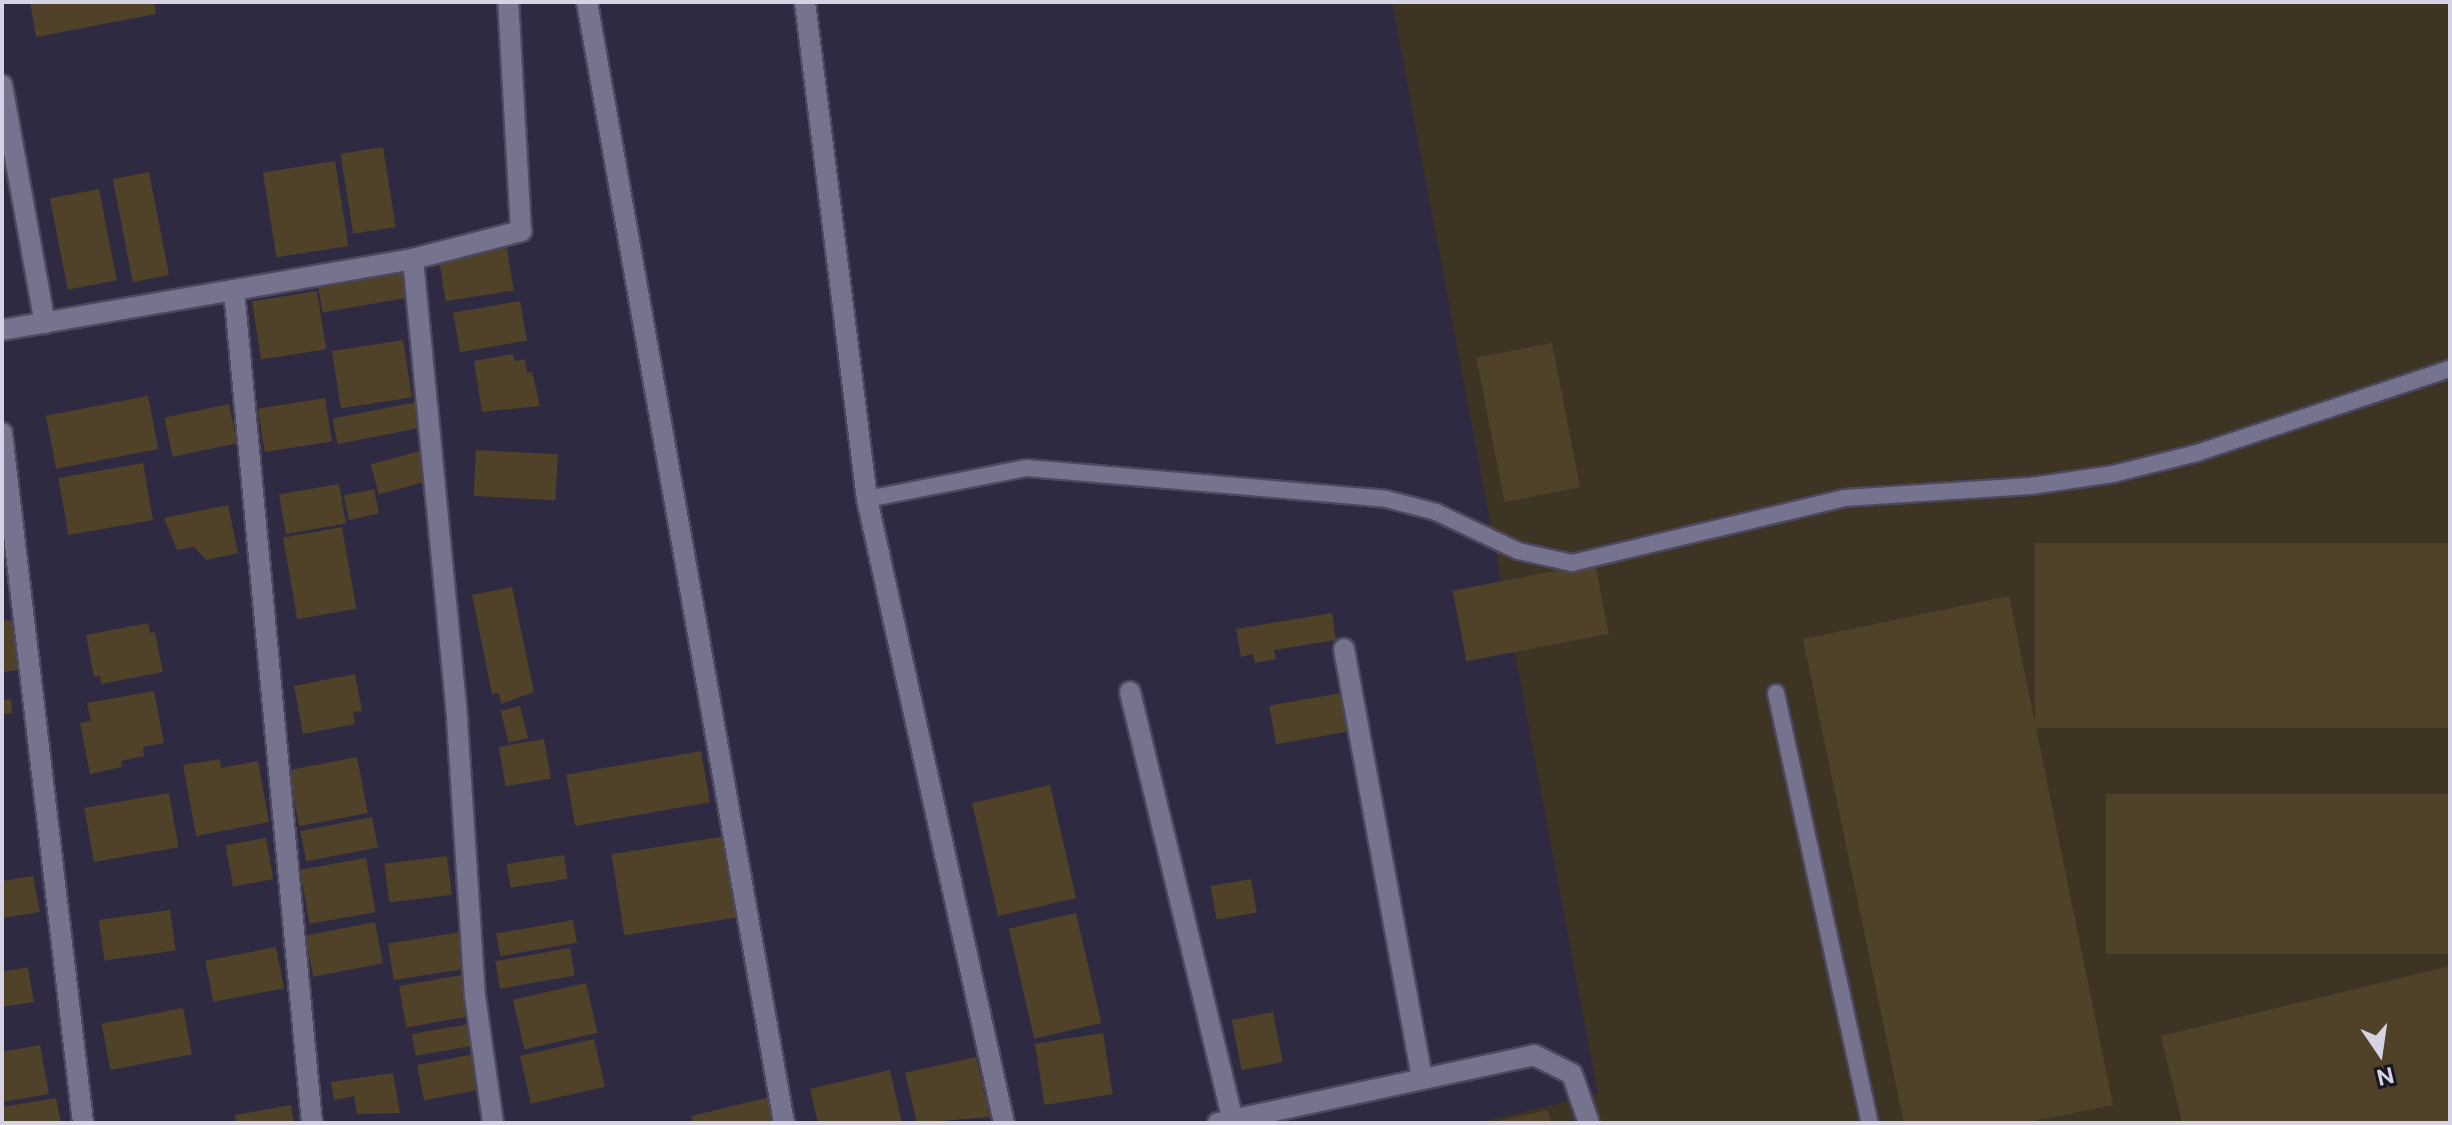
<!DOCTYPE html>
<html>
<head>
<meta charset="utf-8">
<style>
	body { margin:0 }
	#map { position:relative; width:2452px; height:1125px; overflow:hidden; background:#2e2a42; font-family:"Public Sans",sans-serif }
	div>[style] { position:absolute }
	[style*='--x'] { left:calc(var(--x)*1px); top:calc(var(--y)*1px); width:calc(var(--w)*1px); rotate:calc(var(--a)*1deg) }
	.industrial>* { inset:0; background:#3d3424 }
	.building>* { inset:0; background:#504129; transform-origin:0 0 }
	.roads { filter:drop-shadow(2px 0 #4c485d) drop-shadow(-2px 0 #4c485d) drop-shadow(0 2px #4c485d) drop-shadow(0 -2px #4c485d) }
	.service>* { height:16px; margin:-8px; padding:0 8px; transform-origin:8px; border-radius:8px; background:#76738f }
	.minor>* { height:20px; margin:-10px; padding:0 10px; transform-origin:10px; border-radius:10px; background:#76738f }
	span { translate:-50% -50%; white-space:nowrap; text-align:center; line-height:1.15; -webkit-text-stroke:7px #161520; paint-order:stroke }
	.frame { position:absolute; inset:0; border:4px solid #d6d4e4; pointer-events:none }
	.north { position:absolute; left:2340px; top:1013px; width:80px; height:80px; -webkit-text-stroke:6px #161520; paint-order:stroke; rotate:167deg; font-size:22px; font-weight:700; line-height:32px; text-align:center; color:#d6d4e4 }
	.north::after { content:''; display:block; margin:auto; width:28px; height:36px; background:#d6d4e4; clip-path:polygon(50% 0,100% 100%,50% 72%,0 100%) }
</style>
</head>
<body>
<div id="map">
	<div class="industrial">
		<div style="clip-path:polygon(1392px 2px,2450px 2px,2450px 1123px,1477px 1123px,1598px 1094px)"></div>
	</div>
	<div class="building">
		<div style="clip-path:polygon(30px 2px,154px 2px,156px 14px,36px 37px)"></div>
		<div style="left:383px;top:147px;width:81px;height:43px;rotate:81deg"></div>
		<div style="left:335px;top:161px;width:86px;height:73px;rotate:81deg"></div>
		<div style="left:149px;top:172px;width:105px;height:37px;rotate:79deg"></div>
		<div style="left:99px;top:189px;width:93px;height:50px;rotate:79deg"></div>
		<div style="left:507px;top:248px;width:43px;height:69px;rotate:81deg"></div>
		<div style="left:408px;top:261px;width:36px;height:93px;rotate:80deg"></div>
		<div style="left:317px;top:291px;width:59px;height:66px;rotate:81deg"></div>
		<div style="left:520px;top:301px;width:40px;height:68px;rotate:80deg"></div>
		<div style="left:403px;top:340px;width:58px;height:72px;rotate:81deg"></div>
		<div style="left:1552px;top:343px;width:147px;height:77px;rotate:79deg"></div>
		<div style="clip-path:polygon(513px 354px,515px 361px,525px 359px,527px 373px,532px 372px,540px 406px,482px 412px,474px 361px)"></div>
		<div style="left:148px;top:396px;width:54px;height:104px;rotate:79deg"></div>
		<div style="left:325px;top:398px;width:44px;height:68px;rotate:81deg"></div>
		<div style="left:417px;top:402px;width:26px;height:86px;rotate:79deg"></div>
		<div style="left:229px;top:404px;width:40px;height:66px;rotate:78deg"></div>
		<div style="left:476px;top:450px;width:82px;height:46px;rotate:3deg"></div>
		<div style="left:420px;top:451px;width:31px;height:51px;rotate:75deg"></div>
		<div style="left:143px;top:463px;width:58px;height:86px;rotate:80deg"></div>
		<div style="left:339px;top:484px;width:40px;height:61px;rotate:80deg"></div>
		<div style="left:374px;top:489px;width:25px;height:31px;rotate:78deg"></div>
		<div style="clip-path:polygon(228px 505px,238px 553px,206px 560px,194px 547px,177px 550px,164px 518px)"></div>
		<div style="left:342px;top:527px;width:83px;height:60px;rotate:80deg"></div>
		<div style="left:2450px;top:543px;width:185px;height:415px;rotate:90deg"></div>
		<div style="left:1595px;top:563px;width:72px;height:145px;rotate:79deg"></div>
		<div style="clip-path:polygon(512px 587px,534px 692px,501px 704px,499px 693px,492px 694px,472px 595px)"></div>
		<div style="clip-path:polygon(2009px 596px,2113px 1105px,2025px 1123px,1904px 1123px,1803px 639px)"></div>
		<div style="clip-path:polygon(1332px 613px,1336px 640px,1274px 650px,1276px 659px,1255px 663px,1253px 654px,1241px 657px,1236px 629px)"></div>
		<div style="clip-path:polygon(12px 620px,18px 670px,2px 672px,2px 621px)"></div>
		<div style="clip-path:polygon(148px 623px,150px 633px,155px 632px,163px 672px,101px 684px,100px 676px,94px 677px,86px 635px)"></div>
		<div style="clip-path:polygon(355px 674px,362px 711px,353px 712px,355px 724px,303px 734px,294px 686px)"></div>
		<div style="clip-path:polygon(154px 691px,164px 743px,143px 747px,144px 756px,121px 761px,122px 767px,90px 774px,80px 723px,91px 721px,87px 703px)"></div>
		<div style="left:1347px;top:692px;width:39px;height:79px;rotate:80deg"></div>
		<div style="clip-path:polygon(11px 699px,12px 713px,2px 714px,2px 700px)"></div>
		<div style="left:520px;top:706px;width:33px;height:20px;rotate:76deg"></div>
		<div style="left:544px;top:739px;width:40px;height:46px;rotate:80deg"></div>
		<div style="left:701px;top:751px;width:52px;height:137px;rotate:80deg"></div>
		<div style="left:357px;top:757px;width:57px;height:70px;rotate:79deg"></div>
		<div style="clip-path:polygon(220px 759px,221px 768px,258px 761px,269px 822px,196px 836px,183px 765px)"></div>
		<div style="left:1050px;top:785px;width:116px;height:80px;rotate:77deg"></div>
		<div style="left:169px;top:793px;width:55px;height:86px;rotate:80deg"></div>
		<div style="left:2450px;top:794px;width:160px;height:344px;rotate:90deg"></div>
		<div style="left:372px;top:817px;width:31px;height:73px;rotate:79deg"></div>
		<div style="left:727px;top:836px;width:82px;height:117px;rotate:81deg"></div>
		<div style="left:266px;top:838px;width:42px;height:41px;rotate:80deg"></div>
		<div style="left:564px;top:855px;width:24px;height:58px;rotate:81deg"></div>
		<div style="left:447px;top:856px;width:39px;height:63px;rotate:83deg"></div>
		<div style="left:366px;top:858px;width:55px;height:67px;rotate:80deg"></div>
		<div style="clip-path:polygon(33px 876px,40px 912px,2px 918px,2px 881px)"></div>
		<div style="left:1251px;top:879px;width:34px;height:41px;rotate:80deg"></div>
		<div style="left:170px;top:910px;width:41px;height:72px;rotate:82deg"></div>
		<div style="left:1076px;top:913px;width:113px;height:69px;rotate:77deg"></div>
		<div style="left:573px;top:920px;width:23px;height:78px;rotate:80deg"></div>
		<div style="left:375px;top:922px;width:42px;height:71px;rotate:79deg"></div>
		<div style="left:461px;top:932px;width:37px;height:74px;rotate:81deg"></div>
		<div style="left:276px;top:947px;width:42px;height:72px;rotate:79deg"></div>
		<div style="left:570px;top:948px;width:28px;height:76px;rotate:80deg"></div>
		<div style="clip-path:polygon(2450px 966px,2450px 1123px,2182px 1123px,2161px 1036px)"></div>
		<div style="clip-path:polygon(28px 967px,34px 1002px,2px 1007px,2px 972px)"></div>
		<div style="left:462px;top:975px;width:42px;height:64px;rotate:80deg"></div>
		<div style="left:586px;top:983px;width:51px;height:75px;rotate:77deg"></div>
		<div style="left:183px;top:1008px;width:47px;height:83px;rotate:79deg"></div>
		<div style="left:1273px;top:1012px;width:51px;height:42px;rotate:79deg"></div>
		<div style="left:469px;top:1024px;width:22px;height:58px;rotate:80deg"></div>
		<div style="left:1103px;top:1033px;width:62px;height:69px;rotate:81deg"></div>
		<div style="left:594px;top:1039px;width:49px;height:76px;rotate:77deg"></div>
		<div style="clip-path:polygon(40px 1045px,49px 1094px,2px 1102px,2px 1052px)"></div>
		<div style="left:474px;top:1054px;width:36px;height:58px;rotate:79deg"></div>
		<div style="clip-path:polygon(976px 1057px,990px 1117px,917px 1123px,905px 1073px)"></div>
		<div style="clip-path:polygon(890px 1070px,902px 1123px,818px 1123px,810px 1089px)"></div>
		<div style="clip-path:polygon(393px 1073px,400px 1113px,357px 1114px,354px 1096px,334px 1100px,331px 1082px)"></div>
		<div style="clip-path:polygon(770px 1097px,776px 1123px,693px 1123px,691px 1116px)"></div>
		<div style="clip-path:polygon(56px 1098px,61px 1123px,4px 1123px,2px 1107px)"></div>
		<div style="clip-path:polygon(291px 1105px,294px 1123px,236px 1123px,235px 1115px)"></div>
		<div style="clip-path:polygon(1548px 1110px,1551px 1123px,1494px 1123px,1494px 1122px)"></div>
	</div>
	<div class="roads">
		<div class="service">
			<div style="--x:867;--y:499;--w:163;--a:-11"></div>
			<div style="--x:1027;--y:468;--w:360;--a:4.9"></div>
			<div style="--x:1386;--y:499;--w:52;--a:14.6"></div>
			<div style="--x:1436;--y:512;--w:91;--a:25.4"></div>
			<div style="--x:1518;--y:551;--w:55;--a:12.5"></div>
			<div style="--x:1572;--y:563;--w:280;--a:-13.4"></div>
			<div style="--x:1844;--y:498;--w:187;--a:-3.7"></div>
			<div style="--x:2031;--y:486;--w:83;--a:-8.3"></div>
			<div style="--x:2113;--y:474;--w:87;--a:-14"></div>
			<div style="--x:2197;--y:453;--w:267;--a:-18.4"></div>
			<div style="--x:1776;--y:693;--w:440;--a:77.7"></div>
		</div>
		<div class="minor">
			<div style="--x:587;--y:2;--w:1138;--a:80.03"></div>
			<div style="--x:805;--y:2;--w:501;--a:82.89"></div>
			<div style="--x:867;--y:499;--w:639;--a:77.62"></div>
			<div style="--x:2;--y:85;--w:242;--a:79.8"></div>
			<div style="--x:413;--y:259;--w:462;--a:84.5"></div>
			<div style="--x:457;--y:719;--w:278;--a:86.3"></div>
			<div style="--x:475;--y:996;--w:128;--a:81.9"></div>
			<div style="--x:234;--y:290;--w:837;--a:84.65"></div>
			<div style="--x:2;--y:330;--w:417;--a:-9.8"></div>
			<div style="--x:413;--y:259;--w:112;--a:-14.5"></div>
			<div style="--x:521;--y:231;--w:229;--a:-93.2"></div>
			<div style="--x:2;--y:433;--w:695;--a:83.3"></div>
			<div style="--x:1344;--y:649;--w:437;--a:79.7"></div>
			<div style="--x:1130;--y:692;--w:440;--a:76.5"></div>
			<div style="--x:1218;--y:1123;--w:323;--a:-12.1"></div>
			<div style="--x:1534;--y:1055;--w:42;--a:26.6"></div>
			<div style="--x:1572;--y:1074;--w:52;--a:70.9"></div>
		</div>
	</div>
	<div class="frame"></div>
	<div class="north">N</div>
</div>
</body>
</html>
